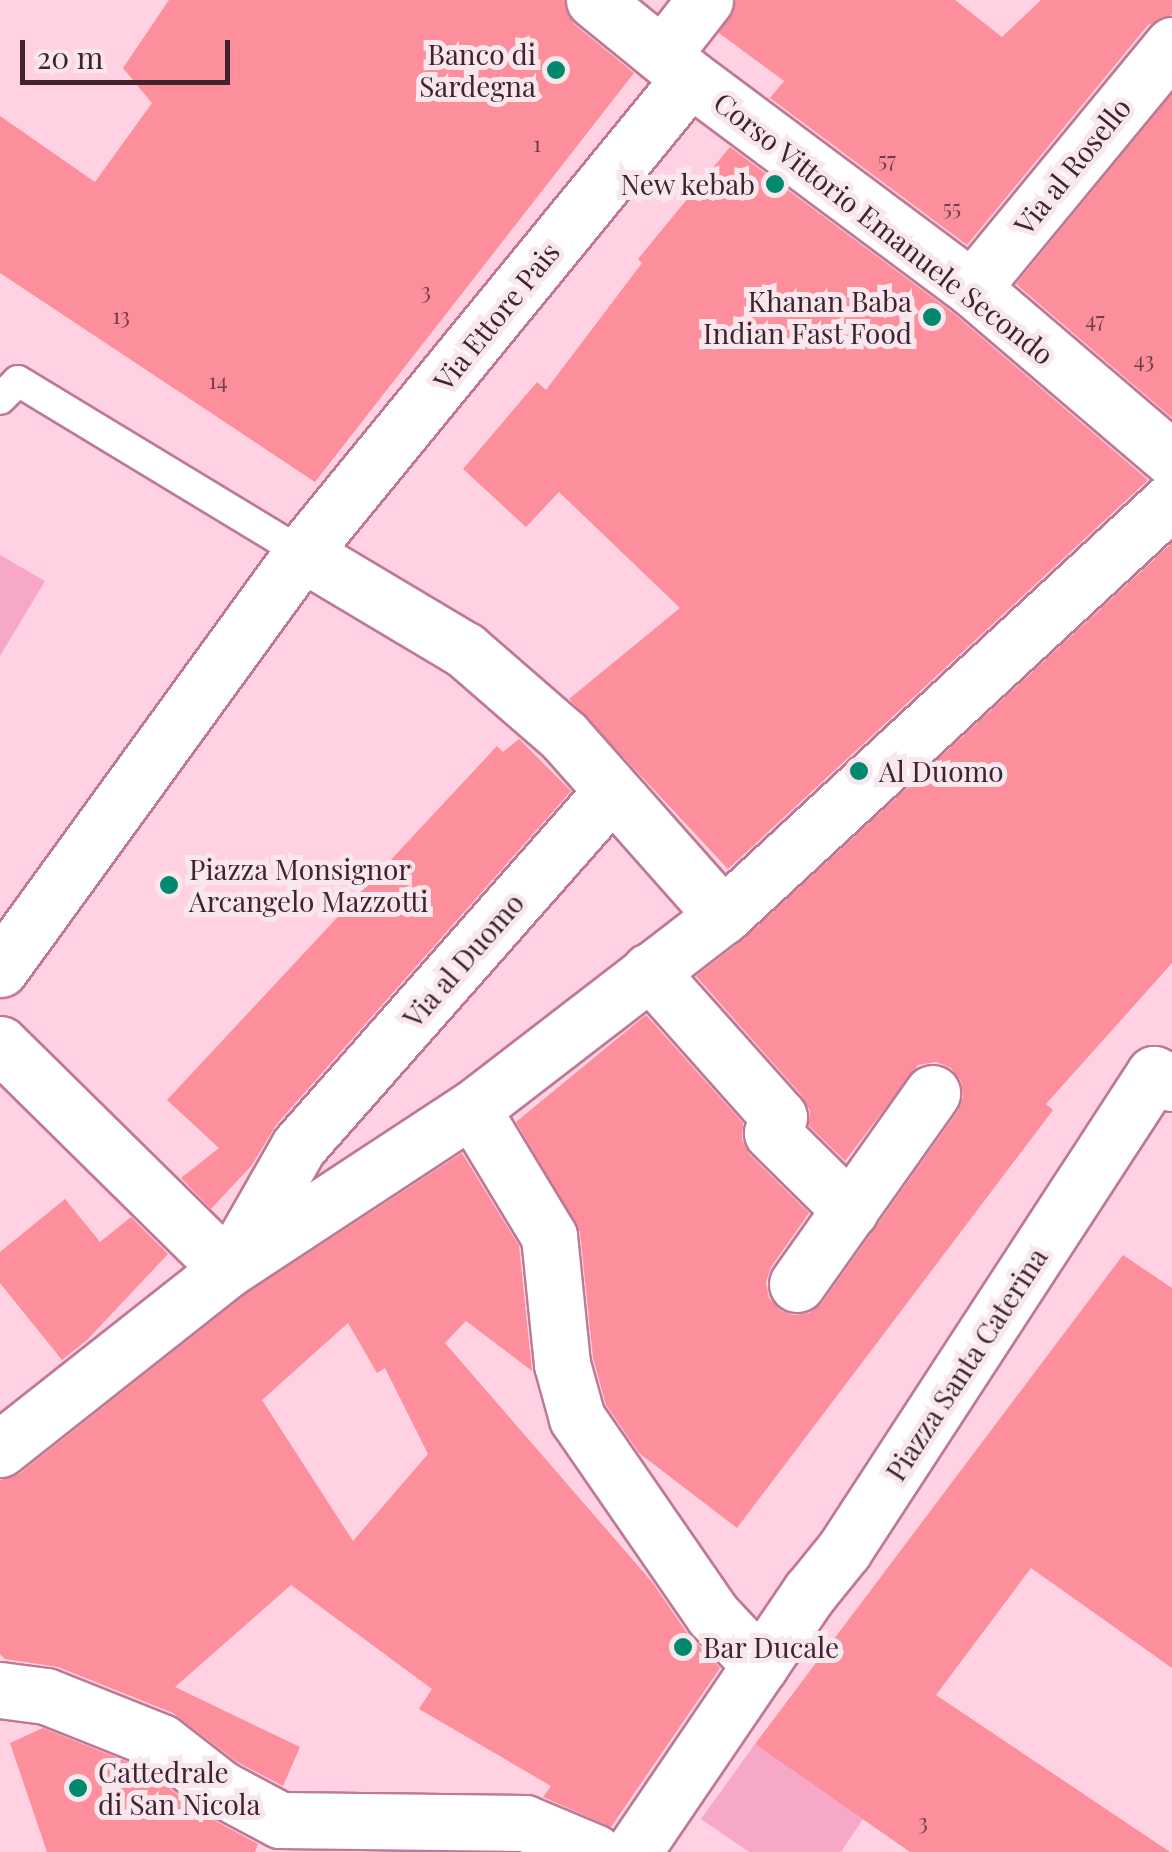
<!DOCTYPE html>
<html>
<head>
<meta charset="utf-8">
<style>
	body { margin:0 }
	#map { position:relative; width:1172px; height:1852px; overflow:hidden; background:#ffd1e3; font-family:"Playfair Display",serif }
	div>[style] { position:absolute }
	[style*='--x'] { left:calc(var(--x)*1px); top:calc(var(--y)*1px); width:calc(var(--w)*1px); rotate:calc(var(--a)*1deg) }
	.green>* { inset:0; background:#f7a7c8 }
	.building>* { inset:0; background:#fd8f9c }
	.roads { filter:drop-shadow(2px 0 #be7996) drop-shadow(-2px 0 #be7996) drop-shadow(0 2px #be7996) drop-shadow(0 -2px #be7996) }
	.lane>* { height:30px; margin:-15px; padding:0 15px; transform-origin:15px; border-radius:15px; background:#fff }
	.street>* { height:55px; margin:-27.5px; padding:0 27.5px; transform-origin:27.5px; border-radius:27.5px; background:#fff }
	.dots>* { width:28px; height:28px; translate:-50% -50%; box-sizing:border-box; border:5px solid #f8e8ee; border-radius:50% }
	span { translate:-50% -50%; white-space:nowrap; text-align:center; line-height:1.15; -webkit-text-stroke:10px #f8e8ee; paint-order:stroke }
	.number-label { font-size:22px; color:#6f3e4a }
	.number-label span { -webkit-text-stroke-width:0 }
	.poi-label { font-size:28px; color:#40232f }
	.right { translate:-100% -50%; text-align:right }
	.left { translate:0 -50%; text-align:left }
	.street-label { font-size:28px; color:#40232f }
	.scale { position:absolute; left:20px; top:40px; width:210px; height:45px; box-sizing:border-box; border:5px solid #40232f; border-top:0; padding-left:12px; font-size:30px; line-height:35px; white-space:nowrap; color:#40232f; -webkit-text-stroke:8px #f8e8ee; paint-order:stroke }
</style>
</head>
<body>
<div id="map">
	<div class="green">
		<div style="clip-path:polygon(0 555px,45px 581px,0 656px)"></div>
		<div style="clip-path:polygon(755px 1744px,863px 1819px,841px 1852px,749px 1852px,701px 1819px)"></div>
	</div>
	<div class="building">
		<div style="clip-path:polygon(169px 0,564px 0,574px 24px,634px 73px,315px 482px,0 273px,0 116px,95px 182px,152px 103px,123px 68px)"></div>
		<div style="clip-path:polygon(736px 0,955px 0,1002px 37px,1041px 0,1172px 0,1172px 15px,1148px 25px,967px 245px,770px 98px,784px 81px,719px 33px)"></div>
		<div style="clip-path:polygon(1172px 94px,1172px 418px,1016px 284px)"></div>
		<div style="clip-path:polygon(730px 147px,952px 312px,1148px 480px,728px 869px,569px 699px,680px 608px,559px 492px,526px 527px,463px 469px,537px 382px,546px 390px,642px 263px,638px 259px)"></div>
		<div style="clip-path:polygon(1172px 543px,1172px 963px,1046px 1104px,1053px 1110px,737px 1528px,639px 1453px,606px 1405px,593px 1358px,580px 1232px,516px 1122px,646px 1015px,743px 1123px,742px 1140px,750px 1155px,809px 1213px,771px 1267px,766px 1282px,769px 1298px,780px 1310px,793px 1315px,809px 1313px,822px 1303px,958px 1111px,963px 1097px,961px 1081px,951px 1068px,936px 1062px,918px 1065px,845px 1161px,808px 1125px,810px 1111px,802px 1096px,696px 976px,744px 939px)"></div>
		<div style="clip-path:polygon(519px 739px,571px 791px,276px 1125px,252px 1165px,211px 1209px,181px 1178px,219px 1148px,167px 1100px,497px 746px,503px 752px)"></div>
		<div style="clip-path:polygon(evenodd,462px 1153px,519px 1246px,532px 1371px,466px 1321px,445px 1343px,652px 1582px,687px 1633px,720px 1668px,611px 1827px,543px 1797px,551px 1786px,419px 1709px,432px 1689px,291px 1585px,175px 1687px,300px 1747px,283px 1786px,237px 1762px,173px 1713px,58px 1667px,5px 1659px,0 1654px,0 1480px,19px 1474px,246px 1294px,462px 1153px,348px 1323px,377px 1373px,385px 1368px,428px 1454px,353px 1541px,262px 1400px,348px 1323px)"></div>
		<div style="clip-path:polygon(65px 1199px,100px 1242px,131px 1217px,168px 1254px,87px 1340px,62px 1360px,0 1283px,0 1252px)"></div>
		<div style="clip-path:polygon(1123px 1255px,1172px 1288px,1172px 1668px,1031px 1568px,936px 1695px,1170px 1852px,910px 1852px,755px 1744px)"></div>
		<div style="clip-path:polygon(43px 1728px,145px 1769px,201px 1813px,258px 1844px,255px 1852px,47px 1852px,10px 1743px)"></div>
	</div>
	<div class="roads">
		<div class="lane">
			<div style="--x:0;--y:399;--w:25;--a:-45"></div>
			<div style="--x:18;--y:381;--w:332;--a:31.2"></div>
		</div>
		<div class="street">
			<div style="--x:594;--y:0;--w:124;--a:39.1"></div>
			<div style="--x:690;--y:78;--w:352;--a:36.7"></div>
			<div style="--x:972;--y:288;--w:263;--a:40.5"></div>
			<div style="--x:662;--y:55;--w:70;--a:-52"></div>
			<div style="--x:972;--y:288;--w:315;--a:-50.5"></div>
			<div style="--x:302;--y:553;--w:190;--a:30.8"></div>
			<div style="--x:465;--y:650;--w:131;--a:41"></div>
			<div style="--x:564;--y:736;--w:240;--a:48.5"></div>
			<div style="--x:0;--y:969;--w:514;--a:-54.02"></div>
			<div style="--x:302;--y:553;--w:613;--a:-50.76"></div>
			<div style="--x:649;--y:971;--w:195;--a:48.3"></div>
			<div style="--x:779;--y:1117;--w:17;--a:114"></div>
			<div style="--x:772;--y:1133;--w:110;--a:44.6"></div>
			<div style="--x:0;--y:1044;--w:320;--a:44.6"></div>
			<div style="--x:472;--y:1109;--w:149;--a:58.8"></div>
			<div style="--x:549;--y:1236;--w:129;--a:84.2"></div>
			<div style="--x:562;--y:1364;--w:56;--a:74.5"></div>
			<div style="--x:577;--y:1418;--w:239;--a:55.4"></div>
			<div style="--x:713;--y:1615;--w:69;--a:46.8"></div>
			<div style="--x:235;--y:1258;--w:129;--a:-60.3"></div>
			<div style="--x:299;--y:1146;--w:472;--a:-48.6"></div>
			<div style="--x:797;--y:1284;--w:234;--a:-54.7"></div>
			<div style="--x:0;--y:1449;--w:290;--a:-38.3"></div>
			<div style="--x:228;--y:1269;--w:292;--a:-33.3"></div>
			<div style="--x:472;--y:1109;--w:317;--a:-37.6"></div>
			<div style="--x:723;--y:916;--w:612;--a:-42.82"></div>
			<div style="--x:0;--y:1690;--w:46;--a:7.4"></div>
			<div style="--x:46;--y:1696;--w:124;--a:21.8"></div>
			<div style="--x:161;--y:1742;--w:75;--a:37.9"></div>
			<div style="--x:220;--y:1788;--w:68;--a:28.1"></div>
			<div style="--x:280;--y:1820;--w:245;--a:0.7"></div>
			<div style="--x:525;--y:1823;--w:75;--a:22.8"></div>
			<div style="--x:633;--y:1852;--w:315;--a:-55.8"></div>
			<div style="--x:810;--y:1592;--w:54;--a:-51"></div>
			<div style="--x:844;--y:1550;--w:568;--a:-56.93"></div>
			<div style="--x:1154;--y:1074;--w:20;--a:27"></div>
		</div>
	</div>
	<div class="dots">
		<div style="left:556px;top:70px;background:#00896f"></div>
		<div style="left:775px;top:184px;background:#00896f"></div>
		<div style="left:932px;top:317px;background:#00896f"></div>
		<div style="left:859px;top:771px;background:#00896f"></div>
		<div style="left:169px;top:885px;background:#00896f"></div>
		<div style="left:683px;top:1647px;background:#00896f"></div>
		<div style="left:78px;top:1788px;background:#00896f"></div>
	</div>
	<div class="number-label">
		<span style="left:537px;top:144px">1</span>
		<span style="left:887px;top:160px">57</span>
		<span style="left:952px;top:208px">55</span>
		<span style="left:426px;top:291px">3</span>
		<span style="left:121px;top:316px">13</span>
		<span style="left:1095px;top:320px">47</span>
		<span style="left:1144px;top:360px">43</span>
		<span style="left:218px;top:381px">14</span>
		<span style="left:923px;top:1822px">3</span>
	</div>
	<div class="poi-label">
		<span class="right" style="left:536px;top:70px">Banco di<br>Sardegna</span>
		<span class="right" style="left:755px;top:184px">New kebab</span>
		<span class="right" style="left:912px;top:317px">Khanan Baba<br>Indian Fast Food</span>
		<span class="left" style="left:879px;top:771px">Al Duomo</span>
		<span class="left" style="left:189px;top:885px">Piazza Monsignor<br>Arcangelo Mazzotti</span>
		<span class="left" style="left:703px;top:1647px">Bar Ducale</span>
		<span class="left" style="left:98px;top:1788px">Cattedrale<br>di San Nicola</span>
	</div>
	<div class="street-label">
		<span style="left:1072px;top:166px;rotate:-51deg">Via al Rosello</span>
		<span style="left:884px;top:228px;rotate:38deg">Corso Vittorio Emanuele Secondo</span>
		<span style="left:496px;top:316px;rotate:-51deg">Via Ettore Pais</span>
		<span style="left:463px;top:960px;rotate:-49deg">Via al Duomo</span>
		<span style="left:966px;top:1364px;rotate:-57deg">Piazza Santa Caterina</span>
	</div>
	<div class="scale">20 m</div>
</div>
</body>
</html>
